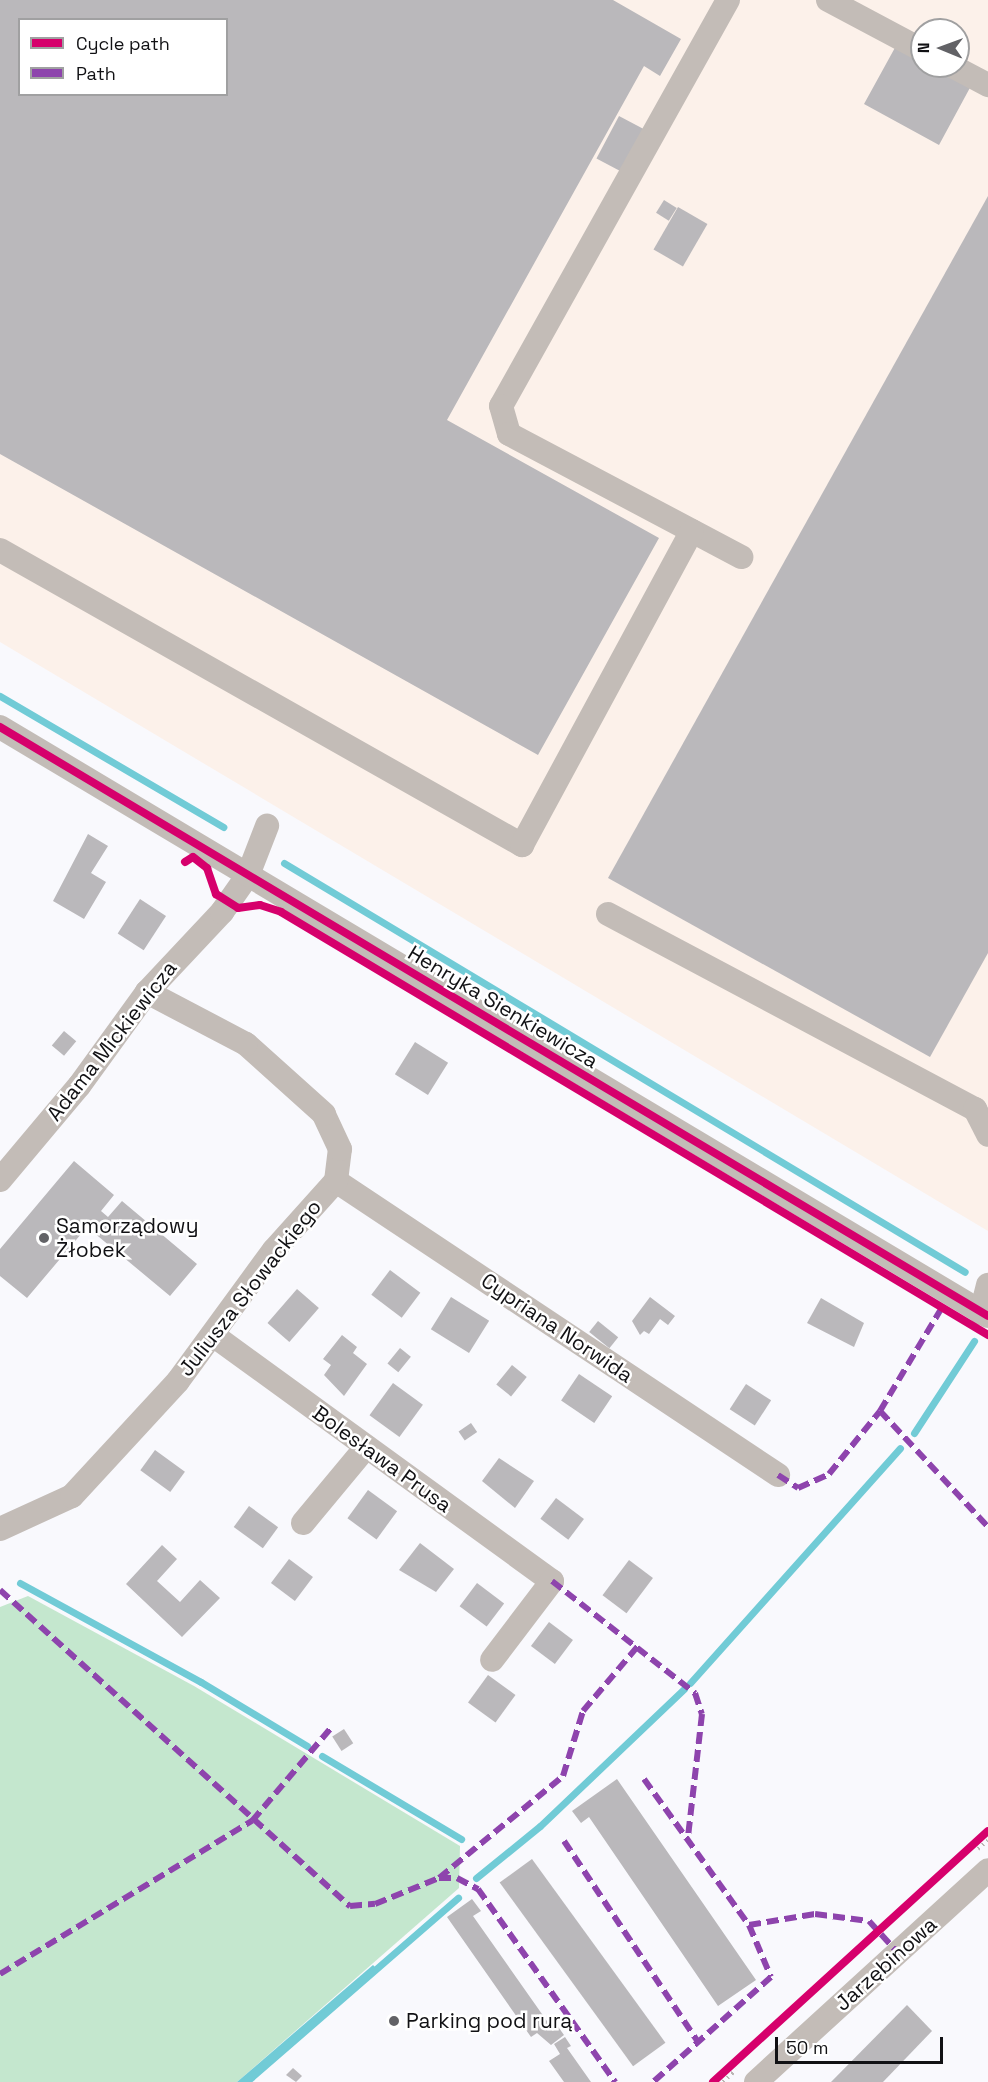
<!DOCTYPE html>
<html>
<head>
<meta charset="utf-8">
<style>
	body { margin:0 }
	#map { position:relative; width:988px; height:2082px; overflow:hidden; background:#f9f9fd; font-family:"Space Grotesk",sans-serif }
	div>[style] { position:absolute }
	[style*='--x'] { left:calc(var(--x)*1px); top:calc(var(--y)*1px); width:calc(var(--w)*1px); rotate:calc(var(--a)*1deg) }
	.industrial>* { inset:0; background:#fcf1ea }
	.green>* { inset:0; background:#c4e7ce }
	.water>* { inset:0; background:#71cbd6 }
	.stream>* { height:7px; margin:-3.5px; padding:0 3.5px; transform-origin:3.5px; border-radius:3.5px; background:#71cbd6 }
	.building>* { inset:0; background:#bab8bb; transform-origin:0 0 }
	.path>* { height:4px; margin-top:-2px; transform-origin:0; background:repeating-linear-gradient(90deg,#bbb6b4 0 1.5px,transparent 0 6px) }
	.minor>* { height:24px; margin:-12px; padding:0 12px; transform-origin:12px; border-radius:12px; background:#c3bcb7 }
	.quiet>* { height:6px; margin-top:-3px; transform-origin:0; background:repeating-linear-gradient(90deg,#8e44ad 0 12px,transparent 0 18px) }
	.cycleway>* { height:8px; margin:-4px; padding:0 4px; transform-origin:4px; border-radius:4px; background:#d6006c }
	.dots>* { width:16px; height:16px; translate:-50% -50%; box-sizing:border-box; border:3px solid #fff; border-radius:50% }
	span { translate:-50% -50%; white-space:nowrap; text-align:center; line-height:1.15; -webkit-text-stroke:5px #fff; paint-order:stroke }
	.street-label { font-size:21px; color:#111114 }
	.poi-label { font-size:21px; color:#111114 }
	.left { translate:0 -50%; text-align:left }
	.legend { position:absolute; left:18px; top:18px; width:210px; height:78px; box-sizing:border-box; background:#fff; border:2px solid #a0a0a1; margin:0; padding:8px 10px; list-style:none; font-size:18px; color:#111114 }
	.legend li { display:flex; align-items:center; gap:12px; height:30px }
	.legend b { width:30px; border:2px solid #a0a0a1 }
	.north { position:absolute; left:910px; top:18px; width:60px; height:60px; box-sizing:border-box; background:#fff; border:2px solid #a0a0a1; border-radius:50%; rotate:271deg; font-size:16px; font-weight:700; line-height:24px; text-align:center; color:#111114 }
	.north::after { content:''; display:block; margin:auto; width:21px; height:27px; background:#626266; clip-path:polygon(50% 0,100% 100%,50% 72%,0 100%) }
	.scale { position:absolute; left:775px; top:2037px; width:168px; height:27px; box-sizing:border-box; border:3px solid #111114; border-top:0; padding-left:8px; font-size:18px; line-height:21px; white-space:nowrap; color:#111114; -webkit-text-stroke:4px #fff; paint-order:stroke }
</style>
</head>
<body>
<div id="map">
	<div class="industrial">
		<div style="clip-path:polygon(evenodd,0 0,988px 0,988px 1231px,0 642px,0 0,20px 20px,226px 20px,226px 94px,20px 94px,20px 20px,0 0,922px 30px,958px 30px,958px 66px,922px 66px,922px 30px)"></div>
	</div>
	<div class="green">
		<div style="clip-path:polygon(28px 1596px,194px 1686px,460px 1846px,459px 1888px,237px 2082px,0 2082px,0 1607px)"></div>
	</div>
	<div class="water">
		<div style="clip-path:polygon(373px 1965px,377px 1969px,303px 2037px,246px 2082px,237px 2082px)"></div>
	</div>
	<div class="stream">
		<div style="--x:0;--y:696;--w:259;--a:30.4"></div>
		<div style="--x:284;--y:863;--w:794;--a:30.99"></div>
		<div style="--x:914;--y:1433;--w:110;--a:-56.9"></div>
		<div style="--x:20;--y:1583;--w:206;--a:28.7"></div>
		<div style="--x:201;--y:1682;--w:124;--a:31.1"></div>
		<div style="--x:690;--y:1683;--w:315;--a:-48.2"></div>
		<div style="--x:322;--y:1756;--w:162;--a:30.8"></div>
		<div style="--x:476;--y:1878;--w:82;--a:-39.1"></div>
		<div style="--x:540;--y:1826;--w:199;--a:-43.6"></div>
		<div style="--x:246;--y:2082;--w:281;--a:-41"></div>
	</div>
	<div class="building">
		<div style="clip-path:polygon(evenodd,0 0,613px 0,681px 39px,660px 76px,644px 66px,447px 420px,659px 538px,538px 755px,0 454px,0 0,20px 20px,226px 20px,226px 94px,20px 94px,20px 20px)"></div>
		<div style="clip-path:polygon(897px 44px,922px 57px,922px 66px,938px 66px,972px 84px,939px 145px,864px 104px)"></div>
		<div style="left:619px;top:116px;width:30px;height:48px;rotate:28deg"></div>
		<div style="clip-path:polygon(988px 196px,988px 953px,930px 1057px,608px 878px)"></div>
		<div style="left:664px;top:200px;width:15px;height:15px;rotate:32deg"></div>
		<div style="left:678px;top:207px;width:34px;height:49px;rotate:30deg"></div>
		<div style="clip-path:polygon(88px 834px,108px 846px,91px 873px,106px 882px,84px 919px,53px 901px)"></div>
		<div style="left:140px;top:899px;width:31px;height:41px;rotate:33deg"></div>
		<div style="left:64px;top:1031px;width:16px;height:19px;rotate:40deg"></div>
		<div style="left:415px;top:1042px;width:39px;height:38px;rotate:32deg"></div>
		<div style="clip-path:polygon(74px 1161px,114px 1195px,101px 1211px,108px 1217px,122px 1201px,197px 1264px,170px 1296px,87px 1227px,27px 1298px,0 1276px,0 1249px)"></div>
		<div style="left:390px;top:1270px;width:38px;height:31px;rotate:37deg"></div>
		<div style="left:297px;top:1289px;width:29px;height:45px;rotate:41deg"></div>
		<div style="left:451px;top:1297px;width:45px;height:38px;rotate:32deg"></div>
		<div style="clip-path:polygon(650px 1297px,675px 1316px,668px 1325px,660px 1319px,649px 1334px,644px 1331px,640px 1335px,632px 1321px)"></div>
		<div style="clip-path:polygon(821px 1298px,864px 1323px,854px 1347px,807px 1323px)"></div>
		<div style="left:598px;top:1321px;width:26px;height:14px;rotate:39deg"></div>
		<div style="clip-path:polygon(342px 1335px,357px 1347px,353px 1353px,367px 1364px,344px 1396px,324px 1375px,331px 1365px,323px 1359px)"></div>
		<div style="left:400px;top:1348px;width:14px;height:20px;rotate:39deg"></div>
		<div style="left:512px;top:1365px;width:19px;height:25px;rotate:39deg"></div>
		<div style="left:579px;top:1374px;width:40px;height:32px;rotate:34deg"></div>
		<div style="left:393px;top:1383px;width:37px;height:40px;rotate:36deg"></div>
		<div style="left:746px;top:1384px;width:30px;height:30px;rotate:33deg"></div>
		<div style="left:471px;top:1423px;width:11px;height:15px;rotate:56deg"></div>
		<div style="left:155px;top:1450px;width:37px;height:25px;rotate:36deg"></div>
		<div style="clip-path:polygon(499px 1458px,534px 1481px,515px 1508px,482px 1481px)"></div>
		<div style="left:368px;top:1490px;width:36px;height:35px;rotate:36deg"></div>
		<div style="left:556px;top:1498px;width:35px;height:26px;rotate:37deg"></div>
		<div style="left:249px;top:1506px;width:36px;height:26px;rotate:36deg"></div>
		<div style="clip-path:polygon(420px 1543px,454px 1569px,436px 1592px,399px 1570px)"></div>
		<div style="clip-path:polygon(162px 1545px,177px 1559px,157px 1581px,180px 1602px,200px 1580px,220px 1598px,182px 1637px,126px 1584px)"></div>
		<div style="left:289px;top:1559px;width:30px;height:30px;rotate:37deg"></div>
		<div style="left:629px;top:1560px;width:30px;height:44px;rotate:37deg"></div>
		<div style="left:477px;top:1583px;width:34px;height:29px;rotate:37deg"></div>
		<div style="left:549px;top:1622px;width:30px;height:30px;rotate:37deg"></div>
		<div style="left:488px;top:1675px;width:34px;height:34px;rotate:36deg"></div>
		<div style="left:344px;top:1729px;width:17px;height:14px;rotate:57deg"></div>
		<div style="clip-path:polygon(617px 1779px,756px 1980px,718px 2006px,589px 1817px,581px 1823px,572px 1811px)"></div>
		<div style="left:532px;top:1859px;width:227px;height:40px;rotate:54deg"></div>
		<div style="clip-path:polygon(472px 1899px,481px 1911px,473px 1916px,549px 2024px,554px 2021px,564px 2035px,551px 2045px,537px 2033px,531px 2037px,447px 1917px)"></div>
		<div style="clip-path:polygon(907px 2005px,932px 2031px,883px 2082px,831px 2082px)"></div>
		<div style="clip-path:polygon(565px 2037px,571px 2046px,567px 2048px,591px 2082px,564px 2082px,549px 2061px,560px 2054px,554px 2044px)"></div>
		<div style="clip-path:polygon(293px 2068px,302px 2076px,296px 2082px,286px 2075px)"></div>
	</div>
	<div class="path">
		<div style="--x:978;--y:1849;--w:13;--a:-42"></div>
		<div style="--x:723;--y:2082;--w:18;--a:-43"></div>
	</div>
	<div class="minor">
		<div style="--x:728;--y:0;--w:465;--a:119.2"></div>
		<div style="--x:501;--y:406;--w:29;--a:74"></div>
		<div style="--x:509;--y:434;--w:263;--a:27.9"></div>
		<div style="--x:828;--y:0;--w:106;--a:28"></div>
		<div style="--x:952;--y:66;--w:41;--a:27.8"></div>
		<div style="--x:0;--y:550;--w:600;--a:29.47"></div>
		<div style="--x:522;--y:845;--w:357;--a:-61.6"></div>
		<div style="--x:0;--y:727;--w:1150;--a:30.8"></div>
		<div style="--x:608;--y:914;--w:416;--a:28"></div>
		<div style="--x:975;--y:1109;--w:29;--a:63"></div>
		<div style="--x:0;--y:1180;--w:123;--a:-50"></div>
		<div style="--x:79;--y:1086;--w:116;--a:-54.1"></div>
		<div style="--x:147;--y:992;--w:110;--a:-46.8"></div>
		<div style="--x:222;--y:912;--w:45;--a:-54.9"></div>
		<div style="--x:248;--y:875;--w:53;--a:-68.8"></div>
		<div style="--x:336;--y:1181;--w:531;--a:33.63"></div>
		<div style="--x:981;--y:1313;--w:29;--a:-76"></div>
		<div style="--x:213;--y:1335;--w:419;--a:36"></div>
		<div style="--x:552;--y:1581;--w:99;--a:127.2"></div>
		<div style="--x:303;--y:1523;--w:99;--a:-50.3"></div>
		<div style="--x:0;--y:1529;--w:79;--a:-24.6"></div>
		<div style="--x:72;--y:1496;--w:156;--a:-47.3"></div>
		<div style="--x:178;--y:1381;--w:162;--a:-53.8"></div>
		<div style="--x:274;--y:1250;--w:93;--a:-48.1"></div>
		<div style="--x:336;--y:1181;--w:32;--a:-83"></div>
		<div style="--x:340;--y:1149;--w:38;--a:-115"></div>
		<div style="--x:324;--y:1114;--w:105;--a:-138.1"></div>
		<div style="--x:246;--y:1044;--w:112;--a:-152.3"></div>
		<div style="--x:756;--y:2082;--w:314;--a:-42.4"></div>
	</div>
	<div class="quiet">
		<div style="--x:880;--y:1411;--w:158;--a:47"></div>
		<div style="--x:778;--y:1475;--w:24;--a:33"></div>
		<div style="--x:798;--y:1488;--w:34;--a:-24"></div>
		<div style="--x:829;--y:1474;--w:81;--a:-51"></div>
		<div style="--x:880;--y:1411;--w:125;--a:-59.1"></div>
		<div style="--x:552;--y:1581;--w:182;--a:38.1"></div>
		<div style="--x:695;--y:1693;--w:22;--a:72"></div>
		<div style="--x:702;--y:1714;--w:124;--a:96.5"></div>
		<div style="--x:0;--y:1590;--w:472;--a:42.1"></div>
		<div style="--x:350;--y:1906;--w:25;--a:-5"></div>
		<div style="--x:375;--y:1904;--w:69;--a:-22.1"></div>
		<div style="--x:439;--y:1878;--w:18;--a:0"></div>
		<div style="--x:457;--y:1878;--w:24;--a:28"></div>
		<div style="--x:478;--y:1889;--w:237;--a:54.6"></div>
		<div style="--x:644;--y:1779;--w:180;--a:54.3"></div>
		<div style="--x:749;--y:1925;--w:56;--a:67.1"></div>
		<div style="--x:771;--y:1977;--w:158;--a:138.3"></div>
		<div style="--x:564;--y:1841;--w:242;--a:56.3"></div>
		<div style="--x:439;--y:1878;--w:161;--a:-39.4"></div>
		<div style="--x:563;--y:1776;--w:68;--a:-72.9"></div>
		<div style="--x:583;--y:1711;--w:85;--a:-49.8"></div>
		<div style="--x:749;--y:1925;--w:67;--a:-9.5"></div>
		<div style="--x:815;--y:1914;--w:54;--a:7.4"></div>
		<div style="--x:869;--y:1921;--w:43;--a:47.8"></div>
		<div style="--x:0;--y:1974;--w:295;--a:-31.3"></div>
		<div style="--x:252;--y:1821;--w:121;--a:-49.7"></div>
	</div>
	<div class="cycleway">
		<div style="--x:0;--y:727;--w:1150;--a:30.8"></div>
		<div style="--x:185;--y:862;--w:9;--a:-32"></div>
		<div style="--x:193;--y:857;--w:18;--a:38"></div>
		<div style="--x:207;--y:868;--w:28;--a:71"></div>
		<div style="--x:216;--y:894;--w:26;--a:32"></div>
		<div style="--x:238;--y:908;--w:22;--a:-8"></div>
		<div style="--x:260;--y:905;--w:22;--a:18"></div>
		<div style="--x:281;--y:912;--w:824;--a:30.89"></div>
		<div style="--x:713;--y:2082;--w:372;--a:-42.4"></div>
	</div>
	<div class="dots">
		<div style="left:44px;top:1238px;background:#626266"></div>
		<div style="left:394px;top:2021px;background:#626266"></div>
	</div>
	<div class="street-label">
		<span style="left:503px;top:1007px;rotate:31deg">Henryka Sienkiewicza</span>
		<span style="left:112px;top:1041px;rotate:-52deg">Adama Mickiewicza</span>
		<span style="left:250px;top:1288px;rotate:-52deg">Juliusza Słowackiego</span>
		<span style="left:557px;top:1328px;rotate:34deg">Cypriana Norwida</span>
		<span style="left:382px;top:1459px;rotate:36deg">Bolesława Prusa</span>
		<span style="left:886px;top:1964px;rotate:-42deg">Jarzębinowa</span>
	</div>
	<div class="poi-label">
		<span class="left" style="left:56px;top:1238px">Samorządowy<br>Żłobek</span>
		<span class="left" style="left:406px;top:2021px">Parking pod rurą</span>
	</div>
	<ul class="legend">
	<li><b style="height:8px;background:#d6006c"></b>Cycle path</li>
	<li><b style="height:8px;background:#8e44ad"></b>Path</li>
	</ul>
	<div class="north">N</div>
	<div class="scale">50 m</div>
</div>
</body>
</html>
